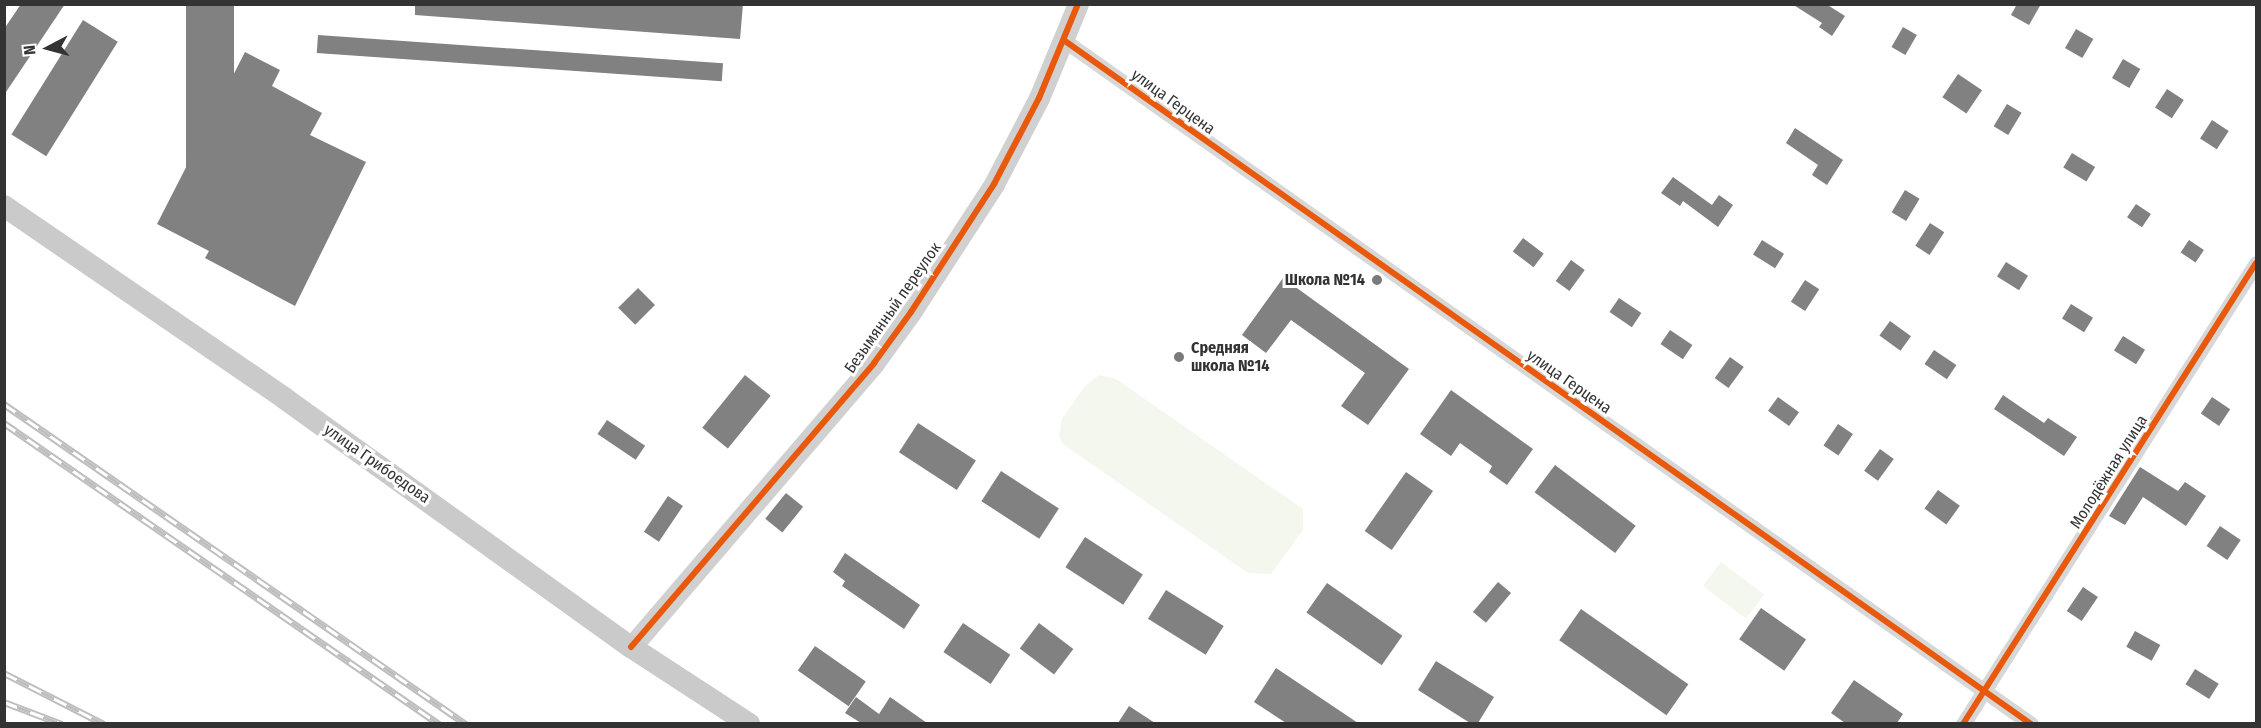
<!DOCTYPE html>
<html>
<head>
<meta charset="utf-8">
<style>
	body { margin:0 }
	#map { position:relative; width:2261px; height:728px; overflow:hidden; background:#fff; font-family:"Fira Sans Condensed",sans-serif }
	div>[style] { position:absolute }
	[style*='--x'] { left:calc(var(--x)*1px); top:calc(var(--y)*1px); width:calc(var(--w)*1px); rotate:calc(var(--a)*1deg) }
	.green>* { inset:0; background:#f3f7ee; transform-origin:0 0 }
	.building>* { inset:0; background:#818181; transform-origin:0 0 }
	.street>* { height:15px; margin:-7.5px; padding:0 7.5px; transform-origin:7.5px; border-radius:7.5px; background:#d7d7d7 }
	.secondary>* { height:21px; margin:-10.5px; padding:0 10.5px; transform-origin:10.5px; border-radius:10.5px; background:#d0d0d0 }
	.primary>* { height:22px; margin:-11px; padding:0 11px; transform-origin:11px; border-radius:11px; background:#cacaca }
	.rail>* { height:7px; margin-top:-3.5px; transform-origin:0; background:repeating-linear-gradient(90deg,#fff 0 14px,#bebebe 0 28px); box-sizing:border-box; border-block:2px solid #bebebe }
	.cycleway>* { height:6px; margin:-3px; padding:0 3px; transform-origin:3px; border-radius:3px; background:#e8590c }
	.dots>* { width:16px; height:16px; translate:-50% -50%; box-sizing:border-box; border:3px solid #fff; border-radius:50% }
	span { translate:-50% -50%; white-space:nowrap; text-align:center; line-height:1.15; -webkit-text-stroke:6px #fff; paint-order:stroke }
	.street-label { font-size:16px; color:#333 }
	.poi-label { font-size:16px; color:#333; font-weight:700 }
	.right { translate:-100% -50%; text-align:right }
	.left { translate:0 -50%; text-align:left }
	.frame { position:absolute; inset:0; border:6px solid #333; pointer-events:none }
	.north { position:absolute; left:18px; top:18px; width:60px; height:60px; -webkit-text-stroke:4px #fff; paint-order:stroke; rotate:264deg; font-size:16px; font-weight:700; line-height:24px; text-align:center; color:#333 }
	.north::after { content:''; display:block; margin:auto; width:21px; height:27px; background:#333; clip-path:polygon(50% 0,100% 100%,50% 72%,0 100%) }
</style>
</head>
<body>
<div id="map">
	<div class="green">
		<div style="clip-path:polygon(1099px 375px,1116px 379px,1303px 509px,1303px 530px,1271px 574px,1248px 573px,1063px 444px,1059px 436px,1062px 419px,1085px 386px)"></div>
		<div style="left:1721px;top:562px;width:54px;height:30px;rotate:37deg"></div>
	</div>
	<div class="building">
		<div style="clip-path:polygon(21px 4px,65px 4px,4px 95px,4px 29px)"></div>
		<div style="left:186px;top:4px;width:48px;height:205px"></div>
		<div style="clip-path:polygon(415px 4px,743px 4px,740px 39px,415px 15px)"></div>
		<div style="clip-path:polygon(1792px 4px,1826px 4px,1845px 16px,1832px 36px,1819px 27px,1822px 23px)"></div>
		<div style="clip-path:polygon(2017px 4px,2041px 4px,2029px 25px,2011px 15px)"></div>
		<div style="left:83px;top:20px;width:41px;height:135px;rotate:32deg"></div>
		<div style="left:1903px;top:27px;width:16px;height:23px;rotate:30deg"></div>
		<div style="left:2076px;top:29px;width:20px;height:22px;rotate:30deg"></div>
		<div style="left:318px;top:35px;width:406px;height:18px;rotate:4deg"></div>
		<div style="clip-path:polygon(245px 52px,280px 70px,272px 86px,322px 113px,310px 135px,366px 162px,295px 306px,205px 258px,209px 251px,157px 224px)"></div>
		<div style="left:2123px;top:59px;width:20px;height:22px;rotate:30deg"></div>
		<div style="left:1958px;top:74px;width:29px;height:28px;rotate:34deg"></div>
		<div style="left:2167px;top:89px;width:20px;height:22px;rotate:33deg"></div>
		<div style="left:2007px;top:104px;width:17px;height:26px;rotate:31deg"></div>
		<div style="left:2212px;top:120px;width:20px;height:22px;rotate:33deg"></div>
		<div style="clip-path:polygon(1795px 128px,1843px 160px,1827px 185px,1812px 175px,1818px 165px,1786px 143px)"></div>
		<div style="left:2072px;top:153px;width:27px;height:17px;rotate:31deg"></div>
		<div style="clip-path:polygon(1673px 177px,1712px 205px,1719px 195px,1733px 205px,1718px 227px,1683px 201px,1680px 206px,1661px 193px)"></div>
		<div style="left:1905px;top:190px;width:17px;height:26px;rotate:31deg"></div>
		<div style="left:2136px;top:204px;width:18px;height:16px;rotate:34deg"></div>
		<div style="left:1930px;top:223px;width:17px;height:27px;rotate:33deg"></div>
		<div style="left:1523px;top:238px;width:26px;height:17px;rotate:37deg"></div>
		<div style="left:1762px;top:240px;width:26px;height:17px;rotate:32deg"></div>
		<div style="left:2189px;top:240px;width:18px;height:15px;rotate:34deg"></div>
		<div style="left:1571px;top:260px;width:17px;height:26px;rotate:36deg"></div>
		<div style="left:2006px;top:262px;width:26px;height:17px;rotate:32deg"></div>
		<div style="clip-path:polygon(1283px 278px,1409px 369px,1368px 425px,1341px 406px,1365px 373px,1291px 320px,1266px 353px,1242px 335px)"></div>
		<div style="left:1805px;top:280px;width:17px;height:26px;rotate:33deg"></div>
		<div style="left:638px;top:288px;width:24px;height:28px;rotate:45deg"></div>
		<div style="left:1619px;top:298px;width:27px;height:17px;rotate:34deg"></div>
		<div style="left:2071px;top:304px;width:26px;height:17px;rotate:32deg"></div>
		<div style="left:1890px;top:321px;width:26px;height:18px;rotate:36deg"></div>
		<div style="left:1670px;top:330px;width:27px;height:17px;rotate:34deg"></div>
		<div style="left:2123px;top:336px;width:26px;height:17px;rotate:32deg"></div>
		<div style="left:1934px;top:350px;width:27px;height:17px;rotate:34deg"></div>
		<div style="left:1730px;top:357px;width:17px;height:26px;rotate:36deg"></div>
		<div style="left:745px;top:375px;width:33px;height:68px;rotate:39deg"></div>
		<div style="clip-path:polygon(1451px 390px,1533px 449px,1507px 485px,1489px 472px,1492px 466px,1460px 443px,1451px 456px,1420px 434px)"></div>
		<div style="clip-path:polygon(2003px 395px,2044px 423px,2048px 418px,2077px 437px,2064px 456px,1994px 409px)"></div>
		<div style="left:1778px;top:397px;width:26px;height:17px;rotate:36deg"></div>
		<div style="left:2212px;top:397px;width:22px;height:20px;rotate:34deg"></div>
		<div style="left:607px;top:420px;width:46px;height:17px;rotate:34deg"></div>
		<div style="left:918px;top:423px;width:69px;height:35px;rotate:33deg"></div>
		<div style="left:1838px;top:424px;width:18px;height:26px;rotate:34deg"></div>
		<div style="left:1880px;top:449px;width:17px;height:27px;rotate:36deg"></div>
		<div style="left:1555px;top:465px;width:101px;height:34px;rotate:37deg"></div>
		<div style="clip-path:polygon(2140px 467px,2178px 491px,2185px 482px,2206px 496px,2186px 526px,2143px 497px,2125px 525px,2109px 516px)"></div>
		<div style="left:1001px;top:471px;width:69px;height:36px;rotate:33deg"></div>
		<div style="left:1406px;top:472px;width:33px;height:72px;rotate:35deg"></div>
		<div style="left:1938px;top:490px;width:27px;height:23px;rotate:36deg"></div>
		<div style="left:786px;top:493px;width:22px;height:33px;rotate:39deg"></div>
		<div style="left:668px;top:496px;width:18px;height:43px;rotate:34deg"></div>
		<div style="left:2220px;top:526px;width:25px;height:24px;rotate:34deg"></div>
		<div style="left:1085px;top:537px;width:69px;height:36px;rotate:33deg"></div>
		<div style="clip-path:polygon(845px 553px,920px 605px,904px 629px,842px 586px,845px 581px,833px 572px)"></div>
		<div style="left:1498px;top:582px;width:17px;height:39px;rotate:40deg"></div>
		<div style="left:1327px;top:583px;width:92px;height:36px;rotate:35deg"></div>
		<div style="left:2083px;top:587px;width:18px;height:29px;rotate:34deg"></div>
		<div style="left:1166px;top:590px;width:68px;height:34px;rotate:32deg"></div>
		<div style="left:1761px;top:608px;width:55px;height:38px;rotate:35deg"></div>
		<div style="left:1581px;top:609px;width:131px;height:38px;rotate:35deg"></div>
		<div style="left:963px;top:623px;width:57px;height:35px;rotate:34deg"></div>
		<div style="left:1039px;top:623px;width:43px;height:32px;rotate:37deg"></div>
		<div style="left:2135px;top:631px;width:29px;height:18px;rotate:29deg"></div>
		<div style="left:815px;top:646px;width:62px;height:30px;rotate:35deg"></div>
		<div style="clip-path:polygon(1436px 661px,1494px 697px,1478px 723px,1470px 723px,1418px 690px)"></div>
		<div style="clip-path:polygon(1276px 668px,1358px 723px,1286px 723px,1254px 702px)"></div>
		<div style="left:2195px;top:669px;width:28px;height:18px;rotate:32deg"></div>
		<div style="clip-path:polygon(1854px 680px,1903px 714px,1897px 723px,1845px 723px,1831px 713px)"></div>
		<div style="clip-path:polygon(856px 697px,879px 714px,890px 697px,927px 723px,861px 723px,845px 713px)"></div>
		<div style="clip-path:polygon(1129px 706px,1155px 723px,1118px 723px)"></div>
	</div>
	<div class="street">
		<div style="--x:1065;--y:41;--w:1183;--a:35.26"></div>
		<div style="--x:1963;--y:724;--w:546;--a:-57.56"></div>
	</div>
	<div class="secondary">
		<div style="--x:631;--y:647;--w:374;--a:-49.4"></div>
		<div style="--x:874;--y:363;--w:63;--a:-54"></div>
		<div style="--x:911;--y:312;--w:153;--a:-57"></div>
		<div style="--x:994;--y:184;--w:97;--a:-62.4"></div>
		<div style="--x:1039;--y:98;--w:102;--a:-67.5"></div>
	</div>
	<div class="primary">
		<div style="--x:4;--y:206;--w:340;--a:34.4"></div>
		<div style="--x:284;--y:398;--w:427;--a:35.7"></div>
		<div style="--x:631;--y:647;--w:141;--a:33.1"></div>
	</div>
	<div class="rail">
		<div style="--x:4;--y:404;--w:562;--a:34.71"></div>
		<div style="--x:4;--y:423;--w:529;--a:34.68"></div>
		<div style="--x:4;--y:673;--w:112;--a:27"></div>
		<div style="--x:4;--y:702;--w:62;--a:20.8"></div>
	</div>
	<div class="cycleway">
		<div style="--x:1065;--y:41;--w:1183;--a:35.26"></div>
		<div style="--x:631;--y:647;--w:374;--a:-49.4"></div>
		<div style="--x:874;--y:363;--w:63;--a:-54"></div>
		<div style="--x:911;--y:312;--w:153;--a:-57"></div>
		<div style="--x:994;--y:184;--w:97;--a:-62.4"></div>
		<div style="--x:1039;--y:98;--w:102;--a:-67.5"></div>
		<div style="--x:1963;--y:724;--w:546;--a:-57.56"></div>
	</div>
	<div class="dots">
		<div style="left:1377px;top:280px;background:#7a7a7a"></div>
		<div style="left:1179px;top:357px;background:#7a7a7a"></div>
	</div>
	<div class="street-label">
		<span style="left:1173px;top:102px;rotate:36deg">улица Герцена</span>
		<span style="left:893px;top:308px;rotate:-55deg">Безымянный переулок</span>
		<span style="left:1569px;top:382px;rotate:35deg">улица Герцена</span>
		<span style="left:377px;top:464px;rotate:35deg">улица Грибоедова</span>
		<span style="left:2109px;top:472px;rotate:-58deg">Молодёжная улица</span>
	</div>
	<div class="poi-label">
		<span class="right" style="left:1365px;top:280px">Школа №14</span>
		<span class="left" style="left:1191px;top:357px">Средняя<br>школа №14</span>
	</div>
	<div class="frame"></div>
	<div class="north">N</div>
</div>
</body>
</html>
